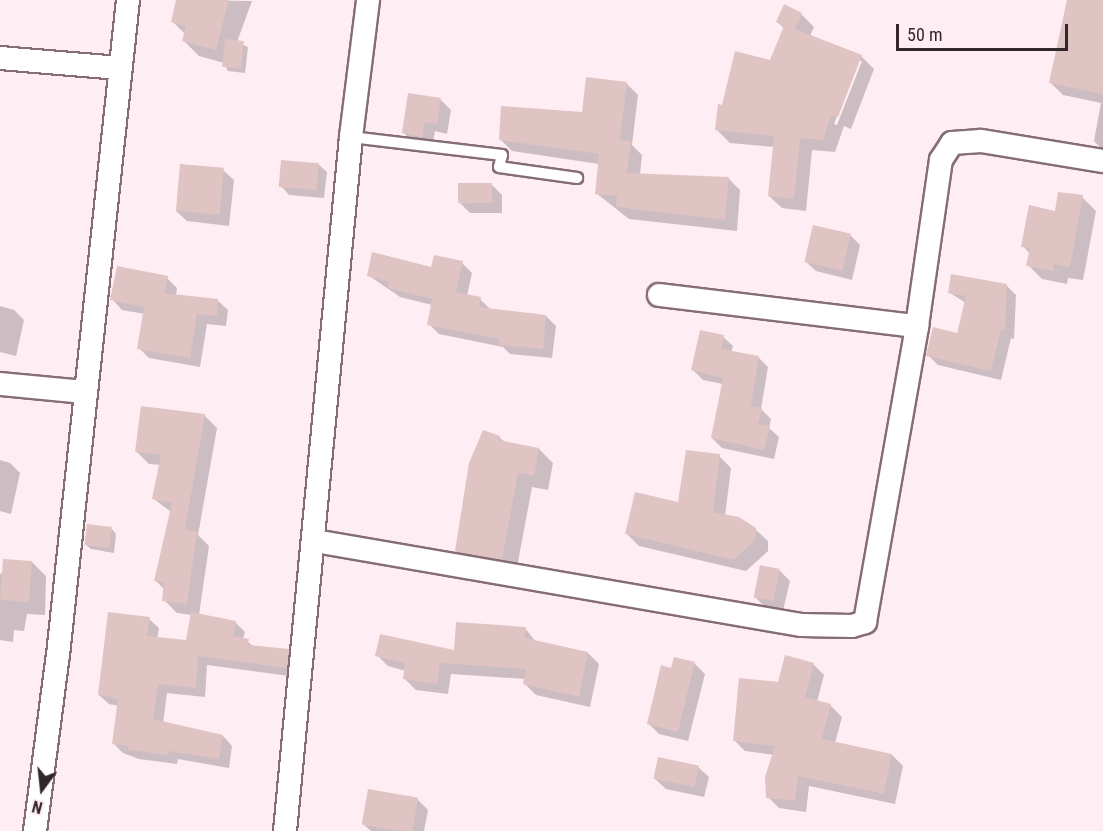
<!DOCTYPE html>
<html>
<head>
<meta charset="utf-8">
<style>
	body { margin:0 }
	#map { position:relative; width:1103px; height:831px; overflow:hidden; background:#feedf2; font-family:"Roboto Condensed",sans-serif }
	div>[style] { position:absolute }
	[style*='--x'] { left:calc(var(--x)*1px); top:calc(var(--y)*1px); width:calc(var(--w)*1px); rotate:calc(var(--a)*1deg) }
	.shadow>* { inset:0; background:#0003 }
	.building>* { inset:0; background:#e0c3c3; transform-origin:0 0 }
	.roads { filter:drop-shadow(2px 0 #866d74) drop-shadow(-2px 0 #866d74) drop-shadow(0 2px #866d74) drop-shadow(0 -2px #866d74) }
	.lane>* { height:10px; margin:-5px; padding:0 5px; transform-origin:5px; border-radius:5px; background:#fff }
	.street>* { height:22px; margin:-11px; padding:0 11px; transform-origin:11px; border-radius:11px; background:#fff }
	span { translate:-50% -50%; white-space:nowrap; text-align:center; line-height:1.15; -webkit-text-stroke:4.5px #feedf2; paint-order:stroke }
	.north { position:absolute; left:12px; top:759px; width:60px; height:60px; -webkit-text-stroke:4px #feedf2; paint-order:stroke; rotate:195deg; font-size:16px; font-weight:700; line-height:24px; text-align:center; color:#31272a }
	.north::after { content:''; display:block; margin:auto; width:21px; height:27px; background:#31272a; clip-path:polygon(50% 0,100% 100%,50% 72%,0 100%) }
	.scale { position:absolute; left:896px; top:24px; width:172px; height:27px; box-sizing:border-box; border:3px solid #31272a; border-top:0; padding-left:8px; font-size:18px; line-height:21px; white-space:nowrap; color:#31272a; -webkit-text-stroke:4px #feedf2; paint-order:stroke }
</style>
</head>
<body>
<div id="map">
	<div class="shadow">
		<div style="clip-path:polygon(178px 0,252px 1px,237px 42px,248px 47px,245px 73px,228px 71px,224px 63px,199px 56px,184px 41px,185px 34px,173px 22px)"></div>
		<div style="clip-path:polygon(1068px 0,1103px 0,1103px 150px,1094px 141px,1101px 103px,1063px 95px,1051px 83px)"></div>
		<div style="clip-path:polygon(evenodd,801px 14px,814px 27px,810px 36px,861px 56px,874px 69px,851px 129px,844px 126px,835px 152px,812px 150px,806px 211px,782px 208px,769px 196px,774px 147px,730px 143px,717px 130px,723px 106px,771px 62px,784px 28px,777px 22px,801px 14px,858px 61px,862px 61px,837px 125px,834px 124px,858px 61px)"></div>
		<div style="clip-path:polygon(626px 83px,638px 95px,632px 145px,642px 155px,640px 175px,728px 178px,740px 190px,737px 231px,629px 219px,596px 193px,599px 164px,512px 151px,500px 139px,583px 114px)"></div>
		<div style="clip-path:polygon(441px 100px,451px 110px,447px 134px,435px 131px,432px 146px,414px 143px,404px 133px)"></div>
		<div style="clip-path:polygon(318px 164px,327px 172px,324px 198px,289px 195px,281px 186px)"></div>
		<div style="clip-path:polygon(223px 170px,234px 180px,229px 226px,187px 221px,176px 211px)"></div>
		<div style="clip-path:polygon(492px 185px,502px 195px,502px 213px,470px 213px,459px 202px)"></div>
		<div style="clip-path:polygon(1082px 197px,1096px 211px,1083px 280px,1068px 278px,1067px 284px,1042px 279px,1028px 265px,1030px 254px,1023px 246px,1057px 212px)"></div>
		<div style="clip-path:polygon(850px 235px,860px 245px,852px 280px,816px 271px,805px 261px)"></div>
		<div style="clip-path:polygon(462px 263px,472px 273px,467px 296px,480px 299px,490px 309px,546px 316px,556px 326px,552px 358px,510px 354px,503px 347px,439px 334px,429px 324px,432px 305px,400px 297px,368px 275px)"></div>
		<div style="clip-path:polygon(167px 278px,177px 288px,176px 296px,217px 300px,228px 310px,226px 326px,207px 324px,200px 367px,149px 358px,139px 348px,145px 314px,122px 310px,112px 299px)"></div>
		<div style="clip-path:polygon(1006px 285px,1016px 295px,1014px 339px,1011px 338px,1001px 380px,938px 365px,928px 355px,958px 335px,966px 303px,950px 293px)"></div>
		<div style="clip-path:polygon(0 306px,14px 310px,24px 320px,16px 356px,0 352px)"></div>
		<div style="clip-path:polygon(723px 337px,733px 346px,731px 353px,758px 357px,768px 367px,761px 409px,771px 419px,769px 428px,779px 437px,774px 459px,722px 448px,712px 438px,723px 384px,703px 380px,693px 370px)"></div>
		<div style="clip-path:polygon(204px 415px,217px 428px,198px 535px,209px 546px,199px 615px,235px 622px,245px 632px,243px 639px,255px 647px,288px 651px,298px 660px,296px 677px,207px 665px,205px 697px,167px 693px,163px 723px,223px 736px,232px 746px,229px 768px,178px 759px,177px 764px,139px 759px,123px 753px,114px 744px,119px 706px,109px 704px,99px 695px,149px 619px,159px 628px,157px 639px,187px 642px,192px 615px,177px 613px,164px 600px,165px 590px,156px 581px,171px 512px,154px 499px,161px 465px,149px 464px,136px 451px)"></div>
		<div style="clip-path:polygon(499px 437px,506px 443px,539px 449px,553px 463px,548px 490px,532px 487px,516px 573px,471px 565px,456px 551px,471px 464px)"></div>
		<div style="clip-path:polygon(719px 456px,731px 468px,725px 516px,755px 529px,768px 541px,768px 551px,746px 571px,639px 546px,627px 534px,680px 504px)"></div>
		<div style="clip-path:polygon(0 460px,10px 463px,20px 473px,11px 514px,0 511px)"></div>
		<div style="clip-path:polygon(112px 529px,116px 534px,114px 553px,91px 549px,86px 545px)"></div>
		<div style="clip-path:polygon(32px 562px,46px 576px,45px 615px,27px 614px,24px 631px,14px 630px,13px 642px,0 640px,0 574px)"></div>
		<div style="clip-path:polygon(779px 570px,790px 581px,783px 611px,765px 607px,755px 597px)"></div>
		<div style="clip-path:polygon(525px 628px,536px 642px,588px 653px,599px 664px,590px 707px,536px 695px,525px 684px,526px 679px,451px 674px,448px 694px,416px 690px,405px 679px,406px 671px,388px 666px,377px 655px,456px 651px)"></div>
		<div style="clip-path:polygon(694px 663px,705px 674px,688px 741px,659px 734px,649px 724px,672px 669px)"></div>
		<div style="clip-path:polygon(813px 664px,824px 675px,817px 702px,831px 706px,842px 717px,835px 743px,892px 755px,903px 766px,895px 804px,809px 786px,806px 812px,779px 808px,768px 797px,774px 755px,745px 751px,734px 740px,779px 683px)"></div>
		<div style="clip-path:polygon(698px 767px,709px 777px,704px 797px,666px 789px,655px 779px)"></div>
		<div style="clip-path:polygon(418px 800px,428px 810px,424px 831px,371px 831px,363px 824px)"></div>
	</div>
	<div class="building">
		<div style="clip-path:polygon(176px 0,229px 0,216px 50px,182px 41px,186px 26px,171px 22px)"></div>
		<div style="clip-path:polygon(1067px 0,1103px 0,1103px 94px,1049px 83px)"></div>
		<div style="clip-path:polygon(784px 4px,802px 13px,795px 29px,862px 55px,838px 117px,831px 115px,823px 140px,800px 138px,794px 199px,768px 196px,774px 136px,715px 130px,718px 104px,722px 105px,735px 51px,770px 60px,784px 26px,776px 22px)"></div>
		<div style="left:225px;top:39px;width:19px;height:28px;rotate:6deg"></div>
		<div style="clip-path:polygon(586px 77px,627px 82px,620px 140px,631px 141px,627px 173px,729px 177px,725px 220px,616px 207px,617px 196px,595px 194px,599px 154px,499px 140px,501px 106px,582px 112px)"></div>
		<div style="clip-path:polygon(408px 93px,441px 98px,437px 124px,425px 122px,422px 137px,402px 133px)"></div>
		<div style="left:281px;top:160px;width:38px;height:27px;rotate:5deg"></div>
		<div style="left:180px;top:164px;width:44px;height:47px;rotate:5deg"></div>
		<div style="left:458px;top:183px;width:34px;height:20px"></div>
		<div style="clip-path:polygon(1058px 192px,1083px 195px,1070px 267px,1054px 264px,1053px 271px,1026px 266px,1030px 248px,1021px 247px,1029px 205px,1055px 211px)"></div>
		<div style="left:813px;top:225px;width:39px;height:38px;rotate:13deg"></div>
		<div style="clip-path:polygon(372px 252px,431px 267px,434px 255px,463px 261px,456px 292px,481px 297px,479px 307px,546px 315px,543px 349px,499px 345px,499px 339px,427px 325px,432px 299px,388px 288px,389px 282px,367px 276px)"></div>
		<div style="clip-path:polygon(117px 266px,168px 276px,164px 293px,218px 299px,217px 316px,197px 314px,190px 358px,137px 349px,144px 307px,110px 300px)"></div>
		<div style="clip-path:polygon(951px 274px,1007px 284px,1005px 330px,1001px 329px,991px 371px,926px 356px,933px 327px,957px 333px,966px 296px,948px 293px)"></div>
		<div style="clip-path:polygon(700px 330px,724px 335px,721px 349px,759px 356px,751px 406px,762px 408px,758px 424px,770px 426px,764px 450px,711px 438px,723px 378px,691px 370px)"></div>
		<div style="clip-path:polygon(141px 406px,205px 414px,185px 529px,197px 532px,187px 604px,162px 601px,164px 582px,154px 581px,172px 503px,152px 499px,161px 455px,135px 452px)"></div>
		<div style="clip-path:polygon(483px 430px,500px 436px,498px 440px,539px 448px,534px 476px,518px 473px,502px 560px,455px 551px,469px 463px)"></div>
		<div style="clip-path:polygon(686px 450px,720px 454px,713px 512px,739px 517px,756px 528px,756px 539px,734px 560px,625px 534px,635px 492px,678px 502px)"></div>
		<div style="left:87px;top:524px;width:25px;height:21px;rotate:7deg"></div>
		<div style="left:3px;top:559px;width:29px;height:41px;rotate:4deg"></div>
		<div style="left:760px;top:565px;width:20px;height:33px;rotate:11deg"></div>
		<div style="clip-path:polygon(108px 612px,150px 617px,147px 636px,186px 640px,191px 612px,236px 621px,233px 636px,249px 639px,248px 645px,289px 649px,287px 668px,198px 656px,196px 688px,158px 684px,153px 719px,223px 735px,219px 759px,169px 751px,168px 755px,128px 750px,128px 746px,112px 744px,118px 699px,98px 695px)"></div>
		<div style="clip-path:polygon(456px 622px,526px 627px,525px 638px,588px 652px,579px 697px,523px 684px,526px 669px,440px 663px,437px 684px,403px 679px,405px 663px,375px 656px,380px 634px,454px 650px)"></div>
		<div style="clip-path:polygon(785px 655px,814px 663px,805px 697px,831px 704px,822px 739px,892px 754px,884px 794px,798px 776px,795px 801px,766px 798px,765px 777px,775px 746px,733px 741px,739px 678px,778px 682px)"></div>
		<div style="clip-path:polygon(674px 657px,695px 662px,678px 732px,647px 724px,661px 665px,671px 668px)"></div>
		<div style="left:658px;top:757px;width:42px;height:22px;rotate:12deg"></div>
		<div style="left:368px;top:789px;width:51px;height:36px;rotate:10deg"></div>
	</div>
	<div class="roads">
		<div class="lane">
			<div style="--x:351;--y:137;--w:152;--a:6.8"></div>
			<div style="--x:502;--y:155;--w:12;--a:104"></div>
			<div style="--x:499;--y:167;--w:79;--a:8"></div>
		</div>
		<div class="street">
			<div style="--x:0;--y:58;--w:120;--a:4.8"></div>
			<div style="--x:659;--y:295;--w:260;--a:6.9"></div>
			<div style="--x:0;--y:384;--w:84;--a:5.4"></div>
			<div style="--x:315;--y:541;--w:494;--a:9.8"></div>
			<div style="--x:802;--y:625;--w:50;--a:1.1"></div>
			<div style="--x:852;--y:626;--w:14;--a:-17"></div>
			<div style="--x:865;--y:622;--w:301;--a:-80"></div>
			<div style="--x:917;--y:326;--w:168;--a:-81.8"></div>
			<div style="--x:941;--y:160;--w:20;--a:-57"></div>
			<div style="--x:952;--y:143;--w:29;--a:-4"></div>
			<div style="--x:981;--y:141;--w:124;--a:9.3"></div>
			<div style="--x:35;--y:831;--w:177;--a:-82.6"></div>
			<div style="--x:58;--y:655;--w:659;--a:-83.9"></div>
			<div style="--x:285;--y:831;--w:697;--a:-84.57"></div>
			<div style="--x:351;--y:137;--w:138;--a:-82.9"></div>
		</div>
	</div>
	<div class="north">N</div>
	<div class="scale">50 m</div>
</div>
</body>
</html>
